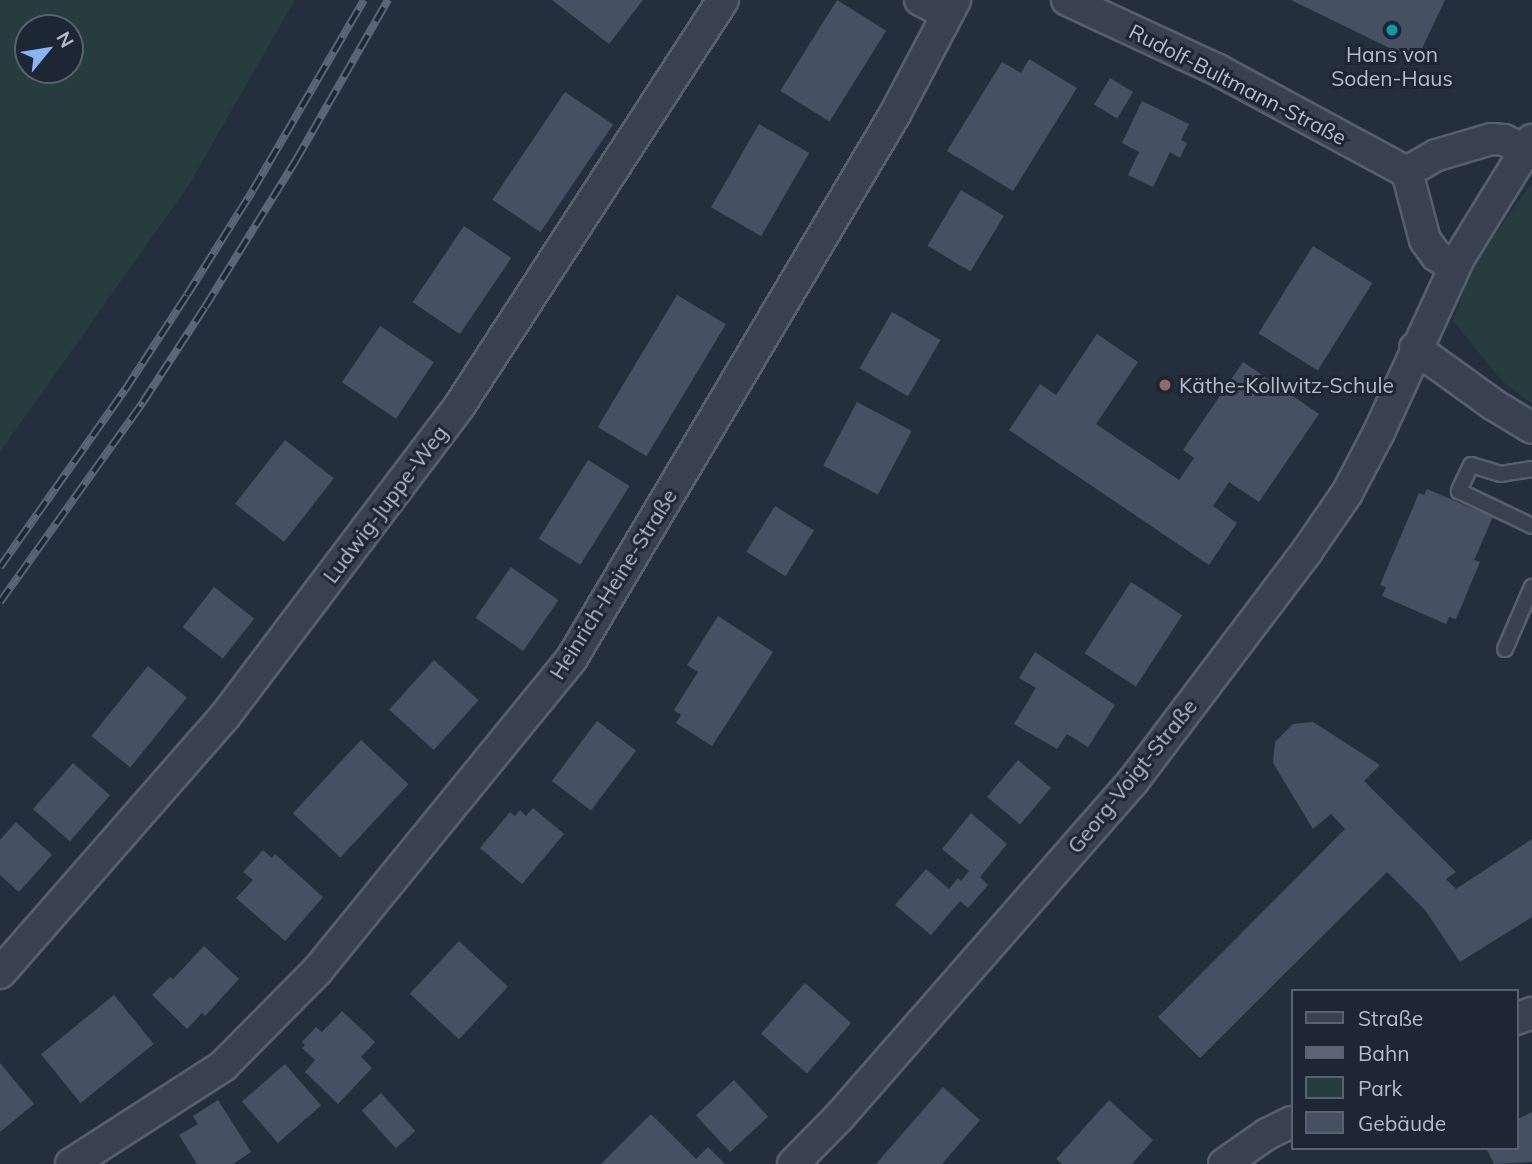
<!DOCTYPE html>
<html>
<head>
<meta charset="utf-8">
<style>
	body { margin:0 }
	#map { position:relative; width:1532px; height:1164px; overflow:hidden; background:#242f3e; font-family:Mulish,sans-serif }
	div>[style] { position:absolute }
	[style*='--x'] { left:calc(var(--x)*1px); top:calc(var(--y)*1px); width:calc(var(--w)*1px); rotate:calc(var(--a)*1deg) }
	.green>* { inset:0; background:#263c3f }
	.building>* { inset:0; background:#455162; transform-origin:0 0 }
	.roads { filter:drop-shadow(2px 0 #565f6c) drop-shadow(-2px 0 #565f6c) drop-shadow(0 2px #565f6c) drop-shadow(0 -2px #565f6c) }
	.service>* { height:14px; margin:-7px; padding:0 7px; transform-origin:7px; border-radius:7px; background:#38414e }
	.minor>* { height:30px; margin:-15px; padding:0 15px; transform-origin:15px; border-radius:15px; background:#38414e }
	.rail>* { height:8px; margin-top:-4px; transform-origin:0; background:repeating-linear-gradient(90deg,#1d2633 0 16px,#5a6575 0 32px); box-sizing:border-box; border-block:2px solid #5a6575 }
	.dots>* { width:19px; height:19px; translate:-50% -50%; box-sizing:border-box; border:4px solid #1d2633; border-radius:50% }
	span { translate:-50% -50%; white-space:nowrap; text-align:center; line-height:1.15; -webkit-text-stroke:6px #1d2633; paint-order:stroke }
	.poi-label { font-size:21px; color:#b4bcc9 }
	.left { translate:0 -50%; text-align:left }
	.street-label { font-size:21px; color:#b4bcc9 }
	.legend { position:absolute; left:1291px; top:989px; width:228px; height:161px; box-sizing:border-box; background:#1d2633; border:2px solid #59626f; margin:0; padding:9px 12px; list-style:none; font-size:21px; color:#b4bcc9 }
	.legend li { display:flex; align-items:center; gap:14px; height:35px }
	.legend b { width:35px; border:2px solid #59626f }
	.north { position:absolute; left:14px; top:14px; width:70px; height:70px; box-sizing:border-box; background:#1d2633; border:2px solid #59626f; border-radius:50%; rotate:60deg; font-size:19px; font-weight:700; line-height:28px; text-align:center; color:#b4bcc9 }
	.north::after { content:''; display:block; margin:auto; width:24px; height:32px; background:#8ab4f8; clip-path:polygon(50% 0,100% 100%,50% 72%,0 100%) }
</style>
</head>
<body>
<div id="map">
	<div class="green">
		<div style="clip-path:polygon(evenodd,0 0,295px 0,188px 186px,0 452px,0 0,28px 28px,70px 28px,70px 70px,28px 70px,28px 28px)"></div>
		<div style="clip-path:polygon(1532px 182px,1532px 404px,1503px 382px,1453px 321px,1472px 268px)"></div>
	</div>
	<div class="building">
		<div style="clip-path:polygon(552px 0,643px 0,609px 44px)"></div>
		<div style="left:837px;top:0;width:58px;height:107px;rotate:32deg"></div>
		<div style="clip-path:polygon(1291px 0,1445px 0,1416px 61px)"></div>
		<div style="clip-path:polygon(1029px 59px,1077px 88px,1013px 191px,947px 151px,1002px 62px,1021px 73px)"></div>
		<div style="left:1110px;top:78px;width:27px;height:31px;rotate:31deg"></div>
		<div style="left:565px;top:92px;width:58px;height:130px;rotate:34deg"></div>
		<div style="clip-path:polygon(1142px 101px,1189px 124px,1181px 140px,1187px 143px,1180px 158px,1170px 152px,1153px 187px,1128px 175px,1139px 152px,1122px 143px)"></div>
		<div style="left:759px;top:124px;width:58px;height:96px;rotate:30deg"></div>
		<div style="left:961px;top:190px;width:50px;height:65px;rotate:31deg"></div>
		<div style="left:464px;top:226px;width:57px;height:92px;rotate:34deg"></div>
		<div style="left:1313px;top:246px;width:70px;height:103px;rotate:32deg"></div>
		<div style="left:677px;top:295px;width:57px;height:154px;rotate:31deg"></div>
		<div style="left:892px;top:312px;width:56px;height:65px;rotate:30deg"></div>
		<div style="left:380px;top:326px;width:65px;height:68px;rotate:34deg"></div>
		<div style="clip-path:polygon(1097px 334px,1138px 362px,1096px 424px,1179px 480px,1194px 458px,1183px 450px,1243px 362px,1319px 414px,1259px 502px,1229px 482px,1213px 506px,1237px 523px,1209px 565px,1009px 430px,1040px 384px,1056px 395px)"></div>
		<div style="left:857px;top:402px;width:62px;height:72px;rotate:28deg"></div>
		<div style="left:285px;top:440px;width:62px;height:81px;rotate:38deg"></div>
		<div style="left:588px;top:460px;width:49px;height:93px;rotate:32deg"></div>
		<div style="clip-path:polygon(1427px 489px,1493px 517px,1474px 560px,1480px 562px,1456px 619px,1449px 617px,1446px 624px,1382px 596px,1386px 587px,1380px 585px,1419px 493px,1424px 495px)"></div>
		<div style="left:775px;top:506px;width:46px;height:54px;rotate:32deg"></div>
		<div style="left:511px;top:567px;width:58px;height:62px;rotate:35deg"></div>
		<div style="left:1131px;top:582px;width:61px;height:85px;rotate:33deg"></div>
		<div style="left:214px;top:587px;width:51px;height:51px;rotate:38deg"></div>
		<div style="clip-path:polygon(718px 616px,773px 652px,712px 746px,676px 723px,681px 715px,674px 710px,698px 672px,687px 665px)"></div>
		<div style="clip-path:polygon(1035px 652px,1115px 705px,1088px 747px,1067px 734px,1057px 749px,1014px 724px,1036px 688px,1019px 678px)"></div>
		<div style="left:434px;top:660px;width:60px;height:67px;rotate:42deg"></div>
		<div style="left:148px;top:666px;width:50px;height:90px;rotate:39deg"></div>
		<div style="left:597px;top:721px;width:49px;height:75px;rotate:37deg"></div>
		<div style="clip-path:polygon(1313px 722px,1380px 765px,1364px 781px,1456px 872px,1446px 879px,1456px 889px,1532px 839px,1532px 917px,1460px 962px,1425px 910px,1387px 872px,1200px 1058px,1158px 1017px,1345px 829px,1331px 814px,1313px 829px,1273px 763px,1275px 742px,1293px 724px)"></div>
		<div style="left:361px;top:740px;width:65px;height:100px;rotate:43deg"></div>
		<div style="left:1018px;top:760px;width:43px;height:48px;rotate:40deg"></div>
		<div style="left:73px;top:763px;width:49px;height:61px;rotate:41deg"></div>
		<div style="clip-path:polygon(533px 808px,564px 834px,522px 884px,480px 848px,510px 812px,515px 816px,520px 810px,526px 816px)"></div>
		<div style="clip-path:polygon(971px 813px,1007px 844px,980px 877px,988px 885px,968px 908px,960px 901px,931px 935px,895px 905px,926px 869px,949px 889px,958px 878px,961px 881px,969px 871px,942px 849px)"></div>
		<div style="clip-path:polygon(16px 822px,52px 855px,19px 892px,0 875px,0 840px)"></div>
		<div style="clip-path:polygon(263px 850px,272px 858px,275px 854px,323px 897px,285px 941px,236px 898px,253px 880px,243px 872px)"></div>
		<div style="left:459px;top:941px;width:67px;height:72px;rotate:43deg"></div>
		<div style="clip-path:polygon(204px 946px,239px 979px,205px 1016px,202px 1013px,187px 1029px,152px 995px,170px 977px,173px 979px)"></div>
		<div style="left:805px;top:983px;width:61px;height:67px;rotate:41deg"></div>
		<div style="left:114px;top:995px;width:63px;height:94px;rotate:51deg"></div>
		<div style="clip-path:polygon(342px 1011px,375px 1042px,361px 1057px,372px 1068px,338px 1104px,305px 1072px,315px 1060px,302px 1048px,305px 1045px,302px 1042px,316px 1027px,322px 1032px)"></div>
		<div style="clip-path:polygon(0 1063px,34px 1104px,0 1132px)"></div>
		<div style="left:285px;top:1064px;width:55px;height:57px;rotate:49deg"></div>
		<div style="left:734px;top:1080px;width:50px;height:52px;rotate:47deg"></div>
		<div style="clip-path:polygon(943px 1087px,980px 1120px,942px 1164px,876px 1164px)"></div>
		<div style="left:381px;top:1093px;width:51px;height:26px;rotate:48deg"></div>
		<div style="clip-path:polygon(218px 1100px,251px 1152px,233px 1164px,197px 1164px,179px 1135px,198px 1124px,193px 1116px)"></div>
		<div style="clip-path:polygon(1109px 1100px,1153px 1140px,1132px 1164px,1062px 1164px,1056px 1159px)"></div>
		<div style="clip-path:polygon(1532px 1112px,1532px 1162px,1494px 1164px,1486px 1148px,1516px 1148px,1516px 1120px)"></div>
		<div style="clip-path:polygon(651px 1114px,696px 1159px,708px 1147px,725px 1164px,601px 1164px)"></div>
	</div>
	<div class="roads">
		<div class="service">
			<div style="--x:1532;--y:469;--w:31;--a:171"></div>
			<div style="--x:1501;--y:474;--w:31;--a:-163"></div>
			<div style="--x:1471;--y:465;--w:29;--a:115"></div>
			<div style="--x:1459;--y:491;--w:81;--a:25.6"></div>
			<div style="--x:1505;--y:649;--w:68;--a:-66.5"></div>
		</div>
		<div class="minor">
			<div style="--x:920;--y:0;--w:30;--a:27"></div>
			<div style="--x:1067;--y:0;--w:166;--a:24.9"></div>
			<div style="--x:1218;--y:70;--w:215;--a:28.4"></div>
			<div style="--x:1407;--y:172;--w:70;--a:75.2"></div>
			<div style="--x:1425;--y:240;--w:19;--a:54"></div>
			<div style="--x:1436;--y:255;--w:22;--a:36"></div>
			<div style="--x:1407;--y:172;--w:34;--a:-30"></div>
			<div style="--x:1437;--y:155;--w:56;--a:-16.5"></div>
			<div style="--x:1491;--y:139;--w:13;--a:4"></div>
			<div style="--x:1504;--y:140;--w:23;--a:25"></div>
			<div style="--x:1415;--y:348;--w:97;--a:35.8"></div>
			<div style="--x:1494;--y:405;--w:44;--a:31.2"></div>
			<div style="--x:0;--y:973;--w:342;--a:-48.8"></div>
			<div style="--x:225;--y:716;--w:390;--a:-52.9"></div>
			<div style="--x:460;--y:405;--w:483;--a:-57"></div>
			<div style="--x:1516;--y:1019;--w:17;--a:-21"></div>
			<div style="--x:71;--y:1164;--w:181;--a:-32.8"></div>
			<div style="--x:223;--y:1066;--w:134;--a:-45.3"></div>
			<div style="--x:317;--y:971;--w:404;--a:-50.8"></div>
			<div style="--x:572;--y:658;--w:633;--a:-59.3"></div>
			<div style="--x:895;--y:114;--w:129;--a:-62.2"></div>
			<div style="--x:793;--y:1164;--w:67;--a:-45.6"></div>
			<div style="--x:840;--y:1116;--w:446;--a:-48.8"></div>
			<div style="--x:1134;--y:780;--w:287;--a:-52.9"></div>
			<div style="--x:1307;--y:551;--w:70;--a:-55.4"></div>
			<div style="--x:1347;--y:493;--w:69;--a:-62.3"></div>
			<div style="--x:1379;--y:432;--w:192;--a:-65.3"></div>
			<div style="--x:1459;--y:258;--w:139;--a:-58.3"></div>
			<div style="--x:1224;--y:1164;--w:52;--a:-34.9"></div>
			<div style="--x:1267;--y:1134;--w:28;--a:-26"></div>
		</div>
	</div>
	<div class="rail">
		<div style="--x:0;--y:567;--w:217;--a:-54.8"></div>
		<div style="--x:125;--y:390;--w:113;--a:-56.9"></div>
		<div style="--x:187;--y:295;--w:124;--a:-57.8"></div>
		<div style="--x:253;--y:190;--w:220;--a:-59.7"></div>
		<div style="--x:0;--y:602;--w:246;--a:-54.4"></div>
		<div style="--x:143;--y:402;--w:113;--a:-56.9"></div>
		<div style="--x:205;--y:307;--w:173;--a:-58.2"></div>
		<div style="--x:296;--y:160;--w:185;--a:-60.1"></div>
	</div>
	<div class="dots">
		<div style="left:1392px;top:30px;background:#0f9aa8"></div>
		<div style="left:1165px;top:385px;background:#8d6e63"></div>
	</div>
	<div class="poi-label">
		<span style="left:1392px;top:66px">Hans von<br>Soden-Haus</span>
		<span class="left" style="left:1179px;top:385px">Käthe-Kollwitz-Schule</span>
	</div>
	<div class="street-label">
		<span style="left:1238px;top:84px;rotate:27deg">Rudolf-Bultmann-Straße</span>
		<span style="left:385px;top:504px;rotate:-53deg">Ludwig-Juppe-Weg</span>
		<span style="left:613px;top:584px;rotate:-58deg">Heinrich-Heine-Straße</span>
		<span style="left:1132px;top:776px;rotate:-51deg">Georg-Voigt-Straße</span>
	</div>
	<ul class="legend">
	<li><b style="height:9px;background:#38414e"></b>Straße</li>
	<li><b style="height:9px;background:#5a6575"></b>Bahn</li>
	<li><b style="height:19px;background:#263c3f"></b>Park</li>
	<li><b style="height:19px;background:#455162"></b>Gebäude</li>
	</ul>
	<div class="north">N</div>
</div>
</body>
</html>
